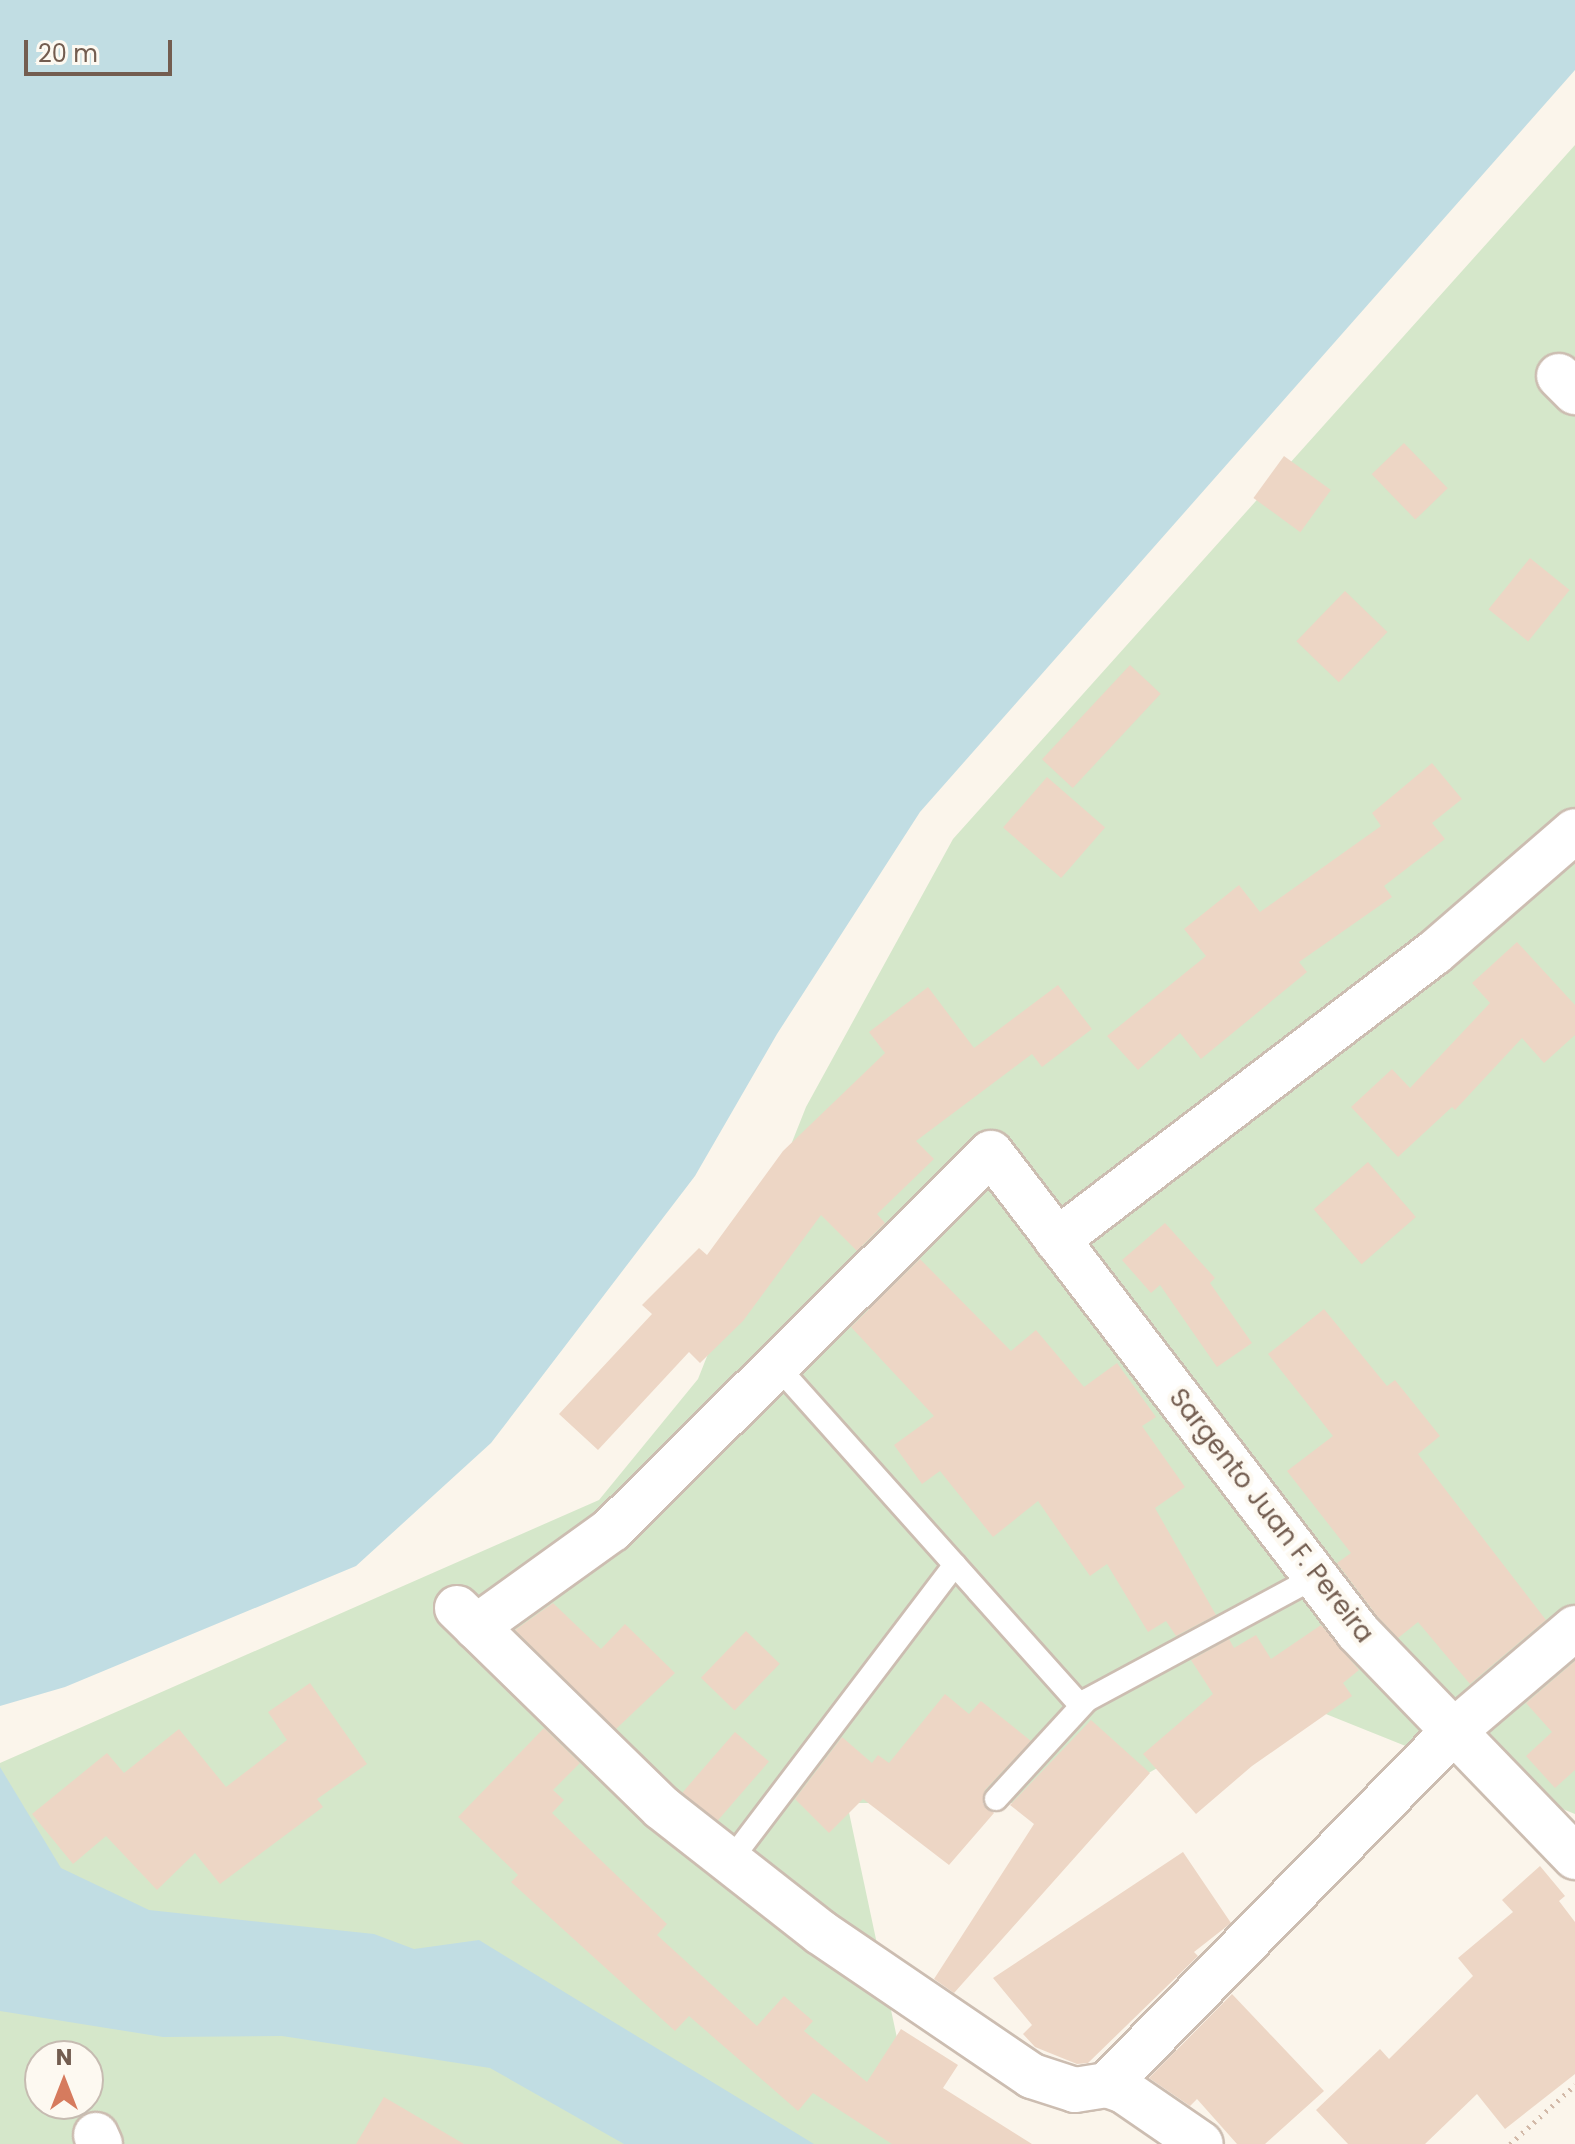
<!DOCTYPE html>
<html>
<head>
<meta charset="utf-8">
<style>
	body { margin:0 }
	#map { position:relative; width:1575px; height:2144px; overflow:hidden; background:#fbf5eb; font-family:Poppins,sans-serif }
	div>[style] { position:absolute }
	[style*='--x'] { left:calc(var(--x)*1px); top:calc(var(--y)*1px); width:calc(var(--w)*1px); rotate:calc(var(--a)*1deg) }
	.green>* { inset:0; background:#d5e7ca }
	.water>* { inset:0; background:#c1dde3 }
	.building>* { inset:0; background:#edd6c5; transform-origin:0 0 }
	.path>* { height:5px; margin-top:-2.5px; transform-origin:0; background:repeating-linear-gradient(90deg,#d2b9a8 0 2px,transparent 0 8px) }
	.roads { filter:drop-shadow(2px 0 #ccbdb1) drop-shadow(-2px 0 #ccbdb1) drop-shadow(0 2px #ccbdb1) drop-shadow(0 -2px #ccbdb1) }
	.lane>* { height:22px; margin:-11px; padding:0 11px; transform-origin:11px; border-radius:11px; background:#fff }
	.street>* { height:44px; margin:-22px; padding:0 22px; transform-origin:22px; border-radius:22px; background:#fff }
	span { translate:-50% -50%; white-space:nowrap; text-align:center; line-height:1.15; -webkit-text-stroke:8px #fdf9f1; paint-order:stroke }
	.street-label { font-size:26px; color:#735d50 }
	.north { position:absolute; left:24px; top:2040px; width:80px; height:80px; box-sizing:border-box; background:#fdf9f1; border:2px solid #c6bbb1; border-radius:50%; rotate:0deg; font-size:22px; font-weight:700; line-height:32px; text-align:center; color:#735d50 }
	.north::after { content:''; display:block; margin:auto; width:28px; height:36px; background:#d67b5e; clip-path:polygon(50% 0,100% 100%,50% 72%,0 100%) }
	.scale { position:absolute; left:24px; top:40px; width:148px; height:36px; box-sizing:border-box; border:4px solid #735d50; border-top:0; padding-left:10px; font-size:24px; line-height:28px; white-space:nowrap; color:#735d50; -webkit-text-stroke:6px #fdf9f1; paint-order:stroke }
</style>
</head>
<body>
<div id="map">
	<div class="green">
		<div style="clip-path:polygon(evenodd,1575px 145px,1575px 1814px,1281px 1696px,1097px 1803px,847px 1803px,917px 2132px,969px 2144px,0 2144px,0 1763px,599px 1500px,698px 1379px,806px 1107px,953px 839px,1575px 145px,40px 2056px,88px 2056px,88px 2104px,40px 2104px,40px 2056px)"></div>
	</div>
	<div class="water">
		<div style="clip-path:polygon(0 0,1575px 0,1575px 70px,920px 812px,777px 1034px,695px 1176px,491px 1443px,356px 1566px,65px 1687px,0 1706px)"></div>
		<div style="clip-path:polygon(0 1767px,61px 1868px,149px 1910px,374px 1934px,414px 1949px,479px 1940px,814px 2144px,624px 2144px,490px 2068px,282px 2036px,163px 2037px,0 2011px)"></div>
	</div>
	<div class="building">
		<div style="left:1404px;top:443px;width:63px;height:45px;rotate:46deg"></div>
		<div style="left:1284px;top:456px;width:58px;height:52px;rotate:36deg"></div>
		<div style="left:1530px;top:558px;width:51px;height:66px;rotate:39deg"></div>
		<div style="left:1345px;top:591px;width:59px;height:70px;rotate:44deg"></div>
		<div style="left:1130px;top:665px;width:42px;height:129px;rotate:43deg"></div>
		<div style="clip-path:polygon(1432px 763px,1462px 799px,1432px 823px,1445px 839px,1384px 886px,1392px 897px,1299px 962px,1307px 972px,1201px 1059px,1180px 1033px,1138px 1070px,1107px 1036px,1206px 956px,1184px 929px,1239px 885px,1260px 912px,1381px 826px,1372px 813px)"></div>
		<div style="left:1047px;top:777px;width:77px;height:67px;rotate:41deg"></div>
		<div style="clip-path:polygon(1517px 942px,1575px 1005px,1575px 1035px,1544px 1063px,1522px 1038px,1455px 1110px,1452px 1107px,1398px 1157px,1351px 1107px,1392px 1069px,1410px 1088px,1490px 1003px,1472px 983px)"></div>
		<div style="clip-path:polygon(1058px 985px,1092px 1029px,1042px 1067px,1032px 1054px,916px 1141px,934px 1159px,877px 1214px,885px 1223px,857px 1251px,821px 1215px,743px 1321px,700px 1363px,689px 1352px,598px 1450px,559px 1414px,652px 1314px,642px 1305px,699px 1248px,707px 1255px,783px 1151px,885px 1053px,869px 1032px,928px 987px,974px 1048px)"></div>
		<div style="left:1368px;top:1162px;width:73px;height:72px;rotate:49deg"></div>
		<div style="clip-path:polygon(1165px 1223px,1215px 1278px,1210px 1283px,1252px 1343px,1217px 1367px,1160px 1285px,1151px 1293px,1122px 1260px)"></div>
		<div style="clip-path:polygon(920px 1259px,1011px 1351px,1036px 1330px,1084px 1387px,1117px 1363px,1156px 1417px,1142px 1426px,1185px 1487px,1155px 1508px,1216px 1615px,1176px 1636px,1166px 1621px,1148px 1632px,1107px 1564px,1090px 1576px,1038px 1501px,993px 1537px,940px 1471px,922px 1484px,894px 1445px,934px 1416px,851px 1327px)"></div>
		<div style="clip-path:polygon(1324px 1309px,1387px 1386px,1395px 1380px,1440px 1436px,1418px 1454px,1546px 1620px,1470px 1684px,1418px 1622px,1398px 1638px,1377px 1616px,1337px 1563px,1351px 1553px,1287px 1471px,1333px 1436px,1268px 1354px)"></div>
		<div style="clip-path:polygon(553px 1603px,601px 1649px,625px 1624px,675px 1673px,616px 1729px,515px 1630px)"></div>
		<div style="clip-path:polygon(1321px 1625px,1359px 1670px,1343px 1683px,1352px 1696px,1252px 1766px,1196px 1814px,1143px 1754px,1213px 1694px,1191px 1660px,1229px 1639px,1234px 1648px,1256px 1635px,1271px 1659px)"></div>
		<div style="left:746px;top:1631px;width:47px;height:65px;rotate:44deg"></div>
		<div style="clip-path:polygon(1575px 1661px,1575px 1770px,1555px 1788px,1526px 1756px,1552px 1732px,1526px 1703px)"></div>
		<div style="clip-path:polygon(310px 1683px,367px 1764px,317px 1799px,323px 1807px,220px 1884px,195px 1853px,157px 1890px,106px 1836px,73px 1864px,32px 1814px,107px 1753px,124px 1773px,179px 1729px,226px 1787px,287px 1740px,268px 1712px)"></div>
		<div style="clip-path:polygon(945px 1694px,969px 1714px,981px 1701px,1031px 1741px,985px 1790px,983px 1804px,994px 1813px,949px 1865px,863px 1799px,829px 1833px,795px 1799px,842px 1737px,872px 1763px,878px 1755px,889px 1763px)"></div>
		<div style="clip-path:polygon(1091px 1720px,1150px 1773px,954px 1993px,934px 1979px,1034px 1824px,1010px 1805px)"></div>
		<div style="clip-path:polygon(544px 1728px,580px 1763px,553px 1790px,564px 1800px,552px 1813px,667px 1924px,657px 1935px,757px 2026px,784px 1996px,813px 2021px,804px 2031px,867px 2082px,901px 2029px,958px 2065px,943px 2088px,1032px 2144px,892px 2144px,813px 2093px,798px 2111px,689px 2016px,675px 2031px,511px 1882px,518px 1875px,458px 1817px)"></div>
		<div style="left:735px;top:1732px;width:45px;height:80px;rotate:41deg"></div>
		<div style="clip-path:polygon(1183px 1852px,1231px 1923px,1194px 1952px,1198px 1956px,1088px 2063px,1077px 2064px,1035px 2047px,1023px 2034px,1032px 2025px,993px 1978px)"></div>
		<div style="clip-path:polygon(1540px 1866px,1565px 1896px,1559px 1901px,1575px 1922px,1575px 2074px,1505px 2129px,1477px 2094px,1425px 2144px,1348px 2144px,1316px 2110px,1380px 2049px,1389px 2059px,1473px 1976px,1458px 1958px,1513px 1912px,1502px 1900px)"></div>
		<div style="clip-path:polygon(1232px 1994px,1324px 2091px,1265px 2144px,1237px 2144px,1197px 2099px,1190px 2106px,1149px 2078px)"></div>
		<div style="clip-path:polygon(384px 2097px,464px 2144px,356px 2144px)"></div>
	</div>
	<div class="path">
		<div style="--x:1510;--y:2144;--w:88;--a:-42.2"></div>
	</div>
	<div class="roads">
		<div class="lane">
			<div style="--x:777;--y:1366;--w:456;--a:48.2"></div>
			<div style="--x:996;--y:1799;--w:134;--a:-47.4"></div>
			<div style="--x:1087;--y:1700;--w:259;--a:-28.3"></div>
			<div style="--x:730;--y:1861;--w:372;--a:-52.8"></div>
		</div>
		<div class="street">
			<div style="--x:1559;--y:376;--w:23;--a:45"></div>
			<div style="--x:1057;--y:1240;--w:474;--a:-37.3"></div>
			<div style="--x:1434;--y:953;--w:186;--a:-40.9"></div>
			<div style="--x:457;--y:1608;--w:286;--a:44.3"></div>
			<div style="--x:662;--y:1808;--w:201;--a:38.1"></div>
			<div style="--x:820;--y:1932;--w:256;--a:34.2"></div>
			<div style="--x:1032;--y:2076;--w:45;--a:18"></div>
			<div style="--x:1075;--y:2090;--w:32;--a:-9"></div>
			<div style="--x:1107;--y:2085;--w:18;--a:19"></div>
			<div style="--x:1124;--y:2091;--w:93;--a:34.5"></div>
			<div style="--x:476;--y:1627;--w:166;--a:-35.7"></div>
			<div style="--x:611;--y:1530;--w:535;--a:-44.77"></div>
			<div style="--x:991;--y:1153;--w:603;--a:52.54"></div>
			<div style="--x:1358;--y:1632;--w:313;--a:46"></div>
			<div style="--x:1107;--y:2085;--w:496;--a:-45.6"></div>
			<div style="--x:1454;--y:1731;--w:159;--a:-40.4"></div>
			<div style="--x:96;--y:2135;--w:10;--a:66"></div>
		</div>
	</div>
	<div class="street-label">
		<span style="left:1271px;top:1516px;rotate:52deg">Sargento Juan F. Pereira</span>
	</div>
	<div class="north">N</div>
	<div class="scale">20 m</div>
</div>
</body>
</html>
